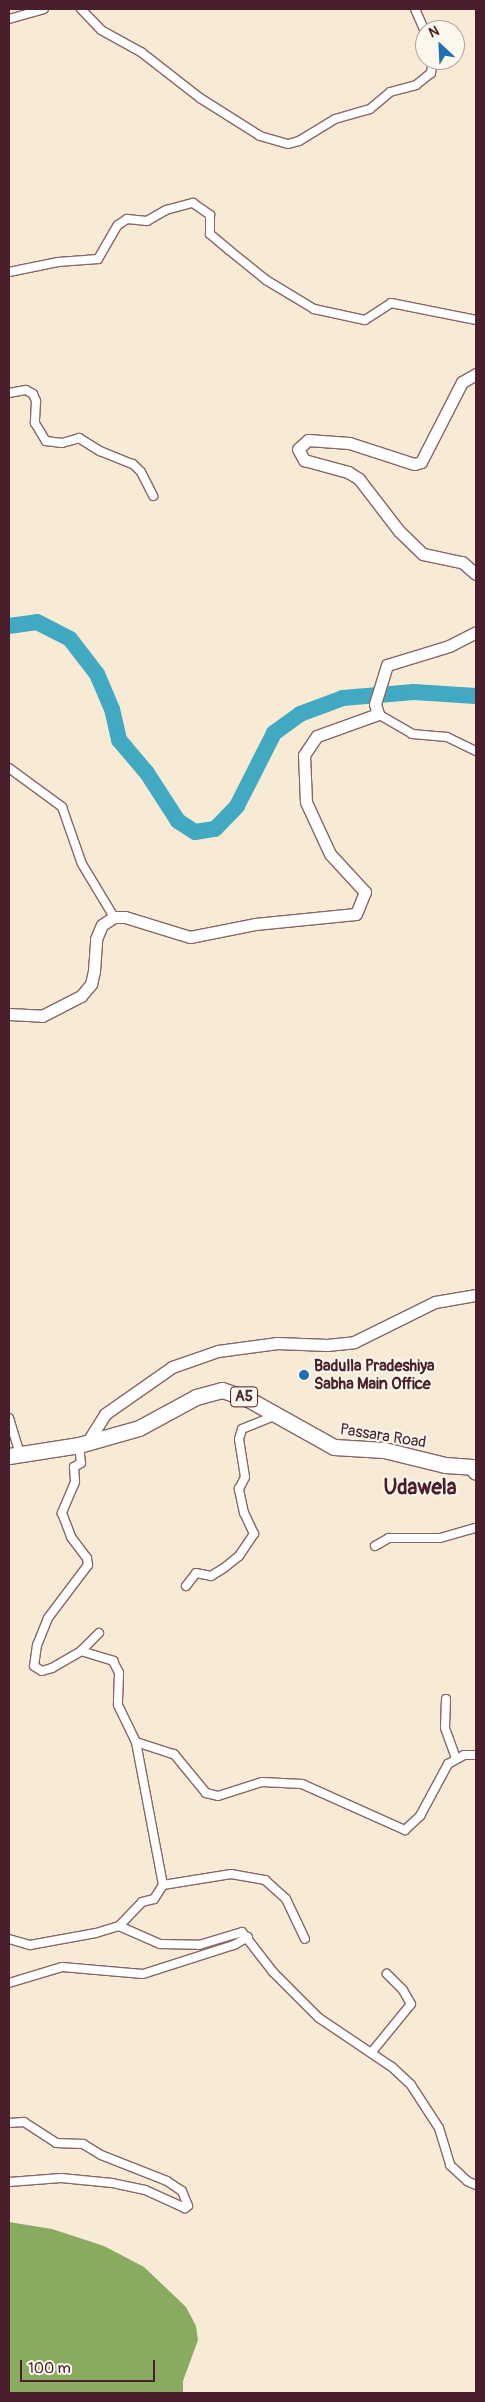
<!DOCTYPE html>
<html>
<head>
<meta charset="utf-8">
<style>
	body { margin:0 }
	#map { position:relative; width:485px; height:2402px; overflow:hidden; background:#f7ebd6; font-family:Pangolin,sans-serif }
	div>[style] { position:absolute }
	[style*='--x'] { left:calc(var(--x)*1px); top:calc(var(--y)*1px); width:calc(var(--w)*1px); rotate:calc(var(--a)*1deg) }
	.forest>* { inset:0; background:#88ab60 }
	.river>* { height:16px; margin:-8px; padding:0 8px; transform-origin:8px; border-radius:8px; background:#42a9c2 }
	.roads { filter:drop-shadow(1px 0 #876667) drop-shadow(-1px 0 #876667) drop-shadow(0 1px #876667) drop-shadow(0 -1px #876667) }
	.street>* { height:8px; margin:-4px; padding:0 4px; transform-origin:4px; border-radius:4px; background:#fff }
	.secondary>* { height:11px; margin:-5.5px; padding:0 5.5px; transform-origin:5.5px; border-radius:5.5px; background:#fff }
	.highway>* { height:15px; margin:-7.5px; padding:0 7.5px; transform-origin:7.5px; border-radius:7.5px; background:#fff }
	.dots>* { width:14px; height:14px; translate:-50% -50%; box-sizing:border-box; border:2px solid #fbf7ec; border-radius:50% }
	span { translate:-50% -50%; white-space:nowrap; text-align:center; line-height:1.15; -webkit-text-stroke:4px #fbf7ec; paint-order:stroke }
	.shield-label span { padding:1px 4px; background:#fbf7ec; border:1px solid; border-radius:4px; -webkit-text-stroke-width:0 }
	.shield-label { font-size:15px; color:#4a1f2b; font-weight:700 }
	.poi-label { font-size:16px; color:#4a1f2b; font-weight:700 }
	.left { translate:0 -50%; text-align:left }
	.street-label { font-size:16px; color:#4a1f2b }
	.district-label { font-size:21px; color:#4a1f2b; font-weight:700 }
	.frame { position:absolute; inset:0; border:10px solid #4a1f2b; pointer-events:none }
	.north { position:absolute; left:415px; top:20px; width:50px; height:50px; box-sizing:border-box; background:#fbf7ec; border:1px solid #b4a19f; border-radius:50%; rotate:335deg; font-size:14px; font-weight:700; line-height:20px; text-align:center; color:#4a1f2b }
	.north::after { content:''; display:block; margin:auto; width:18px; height:22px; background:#1f6fb2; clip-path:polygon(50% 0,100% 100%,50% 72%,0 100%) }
	.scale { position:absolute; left:20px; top:2360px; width:135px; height:22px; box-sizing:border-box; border:2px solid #4a1f2b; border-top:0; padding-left:6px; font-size:15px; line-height:18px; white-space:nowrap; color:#4a1f2b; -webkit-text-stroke:4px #fbf7ec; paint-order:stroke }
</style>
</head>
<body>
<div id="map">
	<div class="forest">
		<div style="clip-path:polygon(9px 2222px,52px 2229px,104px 2246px,144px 2267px,186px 2307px,196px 2326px,198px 2340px,183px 2381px,183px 2393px,9px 2393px)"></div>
	</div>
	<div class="river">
		<div style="--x:9;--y:626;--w:28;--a:-8"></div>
		<div style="--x:37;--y:622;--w:37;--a:27"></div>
		<div style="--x:70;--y:639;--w:44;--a:52.4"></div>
		<div style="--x:97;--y:674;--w:38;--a:67"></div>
		<div style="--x:112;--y:709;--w:32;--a:77"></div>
		<div style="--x:119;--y:740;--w:43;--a:49.7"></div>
		<div style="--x:147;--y:773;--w:57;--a:57.1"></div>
		<div style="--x:178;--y:821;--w:20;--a:33"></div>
		<div style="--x:195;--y:832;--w:20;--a:-9"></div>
		<div style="--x:215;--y:829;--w:32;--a:-46"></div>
		<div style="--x:237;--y:806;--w:82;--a:-63.1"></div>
		<div style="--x:274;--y:733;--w:32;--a:-36"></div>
		<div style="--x:300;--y:714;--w:46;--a:-20.4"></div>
		<div style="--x:343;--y:698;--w:71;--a:-4.8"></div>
		<div style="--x:414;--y:692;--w:62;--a:3.7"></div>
	</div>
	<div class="roads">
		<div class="street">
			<div style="--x:81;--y:9;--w:29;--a:46"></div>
			<div style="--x:101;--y:30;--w:46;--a:28.8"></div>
			<div style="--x:141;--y:52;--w:75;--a:37.9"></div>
			<div style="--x:200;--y:98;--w:71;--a:32.3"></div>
			<div style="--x:260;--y:136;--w:29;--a:16"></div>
			<div style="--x:288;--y:144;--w:11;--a:-15"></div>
			<div style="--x:299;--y:141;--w:42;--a:-31.4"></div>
			<div style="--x:335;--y:119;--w:36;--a:-16"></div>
			<div style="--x:370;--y:109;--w:26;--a:-40"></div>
			<div style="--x:390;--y:92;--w:27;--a:-15"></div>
			<div style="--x:416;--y:85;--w:19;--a:-39"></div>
			<div style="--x:431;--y:73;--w:13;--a:-81"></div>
			<div style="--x:415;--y:9;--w:24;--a:66"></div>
			<div style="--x:9;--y:19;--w:36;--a:-16"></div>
			<div style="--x:9;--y:272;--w:50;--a:-11.5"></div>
			<div style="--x:58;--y:262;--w:40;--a:-4.3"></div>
			<div style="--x:98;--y:259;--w:39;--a:-60"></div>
			<div style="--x:118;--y:225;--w:11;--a:-34"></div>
			<div style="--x:127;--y:219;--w:20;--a:6"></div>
			<div style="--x:147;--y:221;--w:22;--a:-30"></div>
			<div style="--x:166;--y:210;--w:28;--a:-15"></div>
			<div style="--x:193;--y:203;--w:21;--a:35"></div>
			<div style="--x:210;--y:215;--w:19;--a:90"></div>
			<div style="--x:210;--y:234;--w:25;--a:40"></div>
			<div style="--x:229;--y:250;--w:48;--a:39"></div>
			<div style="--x:266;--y:280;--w:56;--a:31.1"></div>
			<div style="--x:314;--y:309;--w:52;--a:12.2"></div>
			<div style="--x:365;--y:320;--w:31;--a:-33"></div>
			<div style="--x:391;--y:303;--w:87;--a:11.3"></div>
			<div style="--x:9;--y:393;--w:17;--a:-10"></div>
			<div style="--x:26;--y:390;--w:8;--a:30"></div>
			<div style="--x:33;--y:394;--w:8;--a:67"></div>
			<div style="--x:36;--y:401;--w:22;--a:93"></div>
			<div style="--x:35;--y:423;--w:21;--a:59"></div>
			<div style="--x:46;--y:441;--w:16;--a:7"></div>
			<div style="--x:62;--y:443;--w:18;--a:-16"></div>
			<div style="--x:79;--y:438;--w:25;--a:32"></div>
			<div style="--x:100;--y:451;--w:35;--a:22"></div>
			<div style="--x:133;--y:464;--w:11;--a:45"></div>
			<div style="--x:141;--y:472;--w:27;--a:63"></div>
			<div style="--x:378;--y:714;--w:39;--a:30"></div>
			<div style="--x:412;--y:734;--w:35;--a:5"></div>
			<div style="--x:447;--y:737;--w:32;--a:26"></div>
			<div style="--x:9;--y:768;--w:66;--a:36.3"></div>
			<div style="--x:62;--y:807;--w:60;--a:70.7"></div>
			<div style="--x:82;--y:864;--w:62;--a:58.9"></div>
			<div style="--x:9;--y:1418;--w:38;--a:73"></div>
			<div style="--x:79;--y:1445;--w:18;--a:84"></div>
			<div style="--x:81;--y:1463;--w:8;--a:150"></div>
			<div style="--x:74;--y:1467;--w:15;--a:86"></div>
			<div style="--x:75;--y:1482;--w:34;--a:113"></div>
			<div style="--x:62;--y:1513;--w:26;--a:69"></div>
			<div style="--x:71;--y:1537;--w:26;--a:53"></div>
			<div style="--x:87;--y:1558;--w:7;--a:82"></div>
			<div style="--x:88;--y:1565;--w:66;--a:127"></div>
			<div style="--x:48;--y:1618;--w:29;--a:112"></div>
			<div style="--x:37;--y:1645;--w:21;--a:98"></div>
			<div style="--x:34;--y:1666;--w:9;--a:32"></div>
			<div style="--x:42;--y:1671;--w:10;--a:-17"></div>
			<div style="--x:52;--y:1668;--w:34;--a:-30"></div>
			<div style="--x:375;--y:1546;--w:16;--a:-30"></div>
			<div style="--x:389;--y:1538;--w:51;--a:0"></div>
			<div style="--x:440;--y:1538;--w:37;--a:-16"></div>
			<div style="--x:186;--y:1586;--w:16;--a:-52"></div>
			<div style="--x:196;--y:1573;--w:15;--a:11"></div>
			<div style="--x:211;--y:1576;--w:15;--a:-32"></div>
			<div style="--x:224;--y:1568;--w:19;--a:-39"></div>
			<div style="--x:239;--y:1556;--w:27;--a:-56"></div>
			<div style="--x:254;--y:1534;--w:23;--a:-115"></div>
			<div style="--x:244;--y:1513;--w:25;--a:-102"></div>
			<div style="--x:239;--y:1489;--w:13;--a:-63"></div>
			<div style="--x:245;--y:1477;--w:38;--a:-99"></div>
			<div style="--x:239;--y:1439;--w:10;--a:-73"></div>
			<div style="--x:242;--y:1429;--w:35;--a:-22"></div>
			<div style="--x:99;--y:1633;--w:25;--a:135"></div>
			<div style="--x:81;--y:1651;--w:34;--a:17"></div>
			<div style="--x:113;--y:1661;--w:13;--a:63"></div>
			<div style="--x:119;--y:1673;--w:32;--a:92"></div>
			<div style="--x:118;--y:1705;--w:41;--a:64.1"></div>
			<div style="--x:136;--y:1742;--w:40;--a:18"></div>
			<div style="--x:174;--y:1754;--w:50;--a:50.6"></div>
			<div style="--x:206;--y:1793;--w:12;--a:14"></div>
			<div style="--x:218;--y:1796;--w:46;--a:-17.7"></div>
			<div style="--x:262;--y:1782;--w:40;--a:2.9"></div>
			<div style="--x:302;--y:1784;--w:113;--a:24.1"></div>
			<div style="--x:405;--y:1830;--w:21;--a:-43"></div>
			<div style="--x:420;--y:1816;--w:59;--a:-61.7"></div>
			<div style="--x:448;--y:1764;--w:18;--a:-29"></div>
			<div style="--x:464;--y:1755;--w:12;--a:0"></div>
			<div style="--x:446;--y:1699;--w:29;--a:92"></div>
			<div style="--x:445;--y:1728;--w:32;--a:70"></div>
			<div style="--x:163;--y:1885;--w:69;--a:-9.2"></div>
			<div style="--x:231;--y:1874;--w:35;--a:10"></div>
			<div style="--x:265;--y:1880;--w:28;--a:42"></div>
			<div style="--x:286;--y:1899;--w:44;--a:64.6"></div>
			<div style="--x:119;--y:1926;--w:33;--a:-46"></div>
			<div style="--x:142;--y:1902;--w:12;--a:-14"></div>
			<div style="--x:154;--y:1899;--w:17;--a:-57"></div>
			<div style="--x:163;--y:1885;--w:146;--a:-100.7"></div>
			<div style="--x:9;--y:1939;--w:22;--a:16"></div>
			<div style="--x:30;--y:1945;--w:67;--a:-10.3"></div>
			<div style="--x:96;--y:1933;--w:24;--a:-17"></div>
			<div style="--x:119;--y:1926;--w:45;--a:23.7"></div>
			<div style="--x:160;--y:1944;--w:39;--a:1"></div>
			<div style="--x:199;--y:1945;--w:45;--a:-16.8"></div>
			<div style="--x:242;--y:1932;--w:51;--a:52.2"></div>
			<div style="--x:273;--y:1972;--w:65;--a:45"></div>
			<div style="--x:319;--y:2018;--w:88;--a:33.9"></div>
			<div style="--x:392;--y:2067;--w:26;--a:43"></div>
			<div style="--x:411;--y:2085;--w:51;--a:56.9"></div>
			<div style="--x:439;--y:2128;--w:39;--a:73"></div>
			<div style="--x:450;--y:2165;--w:23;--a:43"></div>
			<div style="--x:467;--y:2181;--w:10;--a:24"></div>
			<div style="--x:9;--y:1983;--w:55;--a:-16.8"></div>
			<div style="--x:62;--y:1967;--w:81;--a:4.9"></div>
			<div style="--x:143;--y:1974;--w:96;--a:-17.7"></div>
			<div style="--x:234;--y:1945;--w:16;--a:-30"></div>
			<div style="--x:371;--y:2053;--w:63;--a:-50.8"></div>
			<div style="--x:411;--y:2004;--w:16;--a:-120"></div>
			<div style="--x:403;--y:1990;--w:23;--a:-135"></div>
			<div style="--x:9;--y:2123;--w:15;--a:-4"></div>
			<div style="--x:24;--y:2122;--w:38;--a:33"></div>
			<div style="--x:56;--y:2143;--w:27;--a:2"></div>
			<div style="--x:83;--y:2144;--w:21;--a:31"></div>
			<div style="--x:101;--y:2155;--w:71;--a:21.5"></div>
			<div style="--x:167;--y:2181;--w:18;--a:34"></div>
			<div style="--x:182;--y:2191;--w:16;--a:68"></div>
			<div style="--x:188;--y:2206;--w:4;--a:146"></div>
			<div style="--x:185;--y:2208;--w:44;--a:-155.8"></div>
			<div style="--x:145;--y:2190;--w:34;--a:-168"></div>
			<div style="--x:112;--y:2183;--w:51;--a:-174.4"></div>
			<div style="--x:61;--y:2178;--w:52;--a:175.6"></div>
		</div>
		<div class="secondary">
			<div style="--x:476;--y:374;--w:16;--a:150"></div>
			<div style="--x:462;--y:382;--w:90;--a:117.1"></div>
			<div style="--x:421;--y:462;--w:7;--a:164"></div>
			<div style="--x:414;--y:464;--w:68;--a:-162.1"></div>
			<div style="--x:349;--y:443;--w:41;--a:-175.8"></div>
			<div style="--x:308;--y:440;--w:13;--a:138"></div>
			<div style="--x:298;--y:449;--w:13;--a:61"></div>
			<div style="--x:304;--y:460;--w:46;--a:15.3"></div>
			<div style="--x:348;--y:472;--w:13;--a:32"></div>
			<div style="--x:359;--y:479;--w:66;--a:52.4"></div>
			<div style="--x:399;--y:531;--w:33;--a:44"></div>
			<div style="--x:423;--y:554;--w:40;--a:12"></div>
			<div style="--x:462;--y:562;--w:18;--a:41"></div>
			<div style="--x:9;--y:1014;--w:33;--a:3"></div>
			<div style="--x:42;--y:1016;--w:44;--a:-27.1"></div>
			<div style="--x:81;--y:996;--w:16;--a:-50"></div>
			<div style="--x:91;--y:984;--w:13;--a:-77"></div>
			<div style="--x:94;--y:971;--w:32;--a:-86"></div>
			<div style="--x:96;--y:939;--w:15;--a:-67"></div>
			<div style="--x:102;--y:925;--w:14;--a:-34"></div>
			<div style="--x:114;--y:917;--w:11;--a:0"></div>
			<div style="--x:125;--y:917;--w:68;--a:17.1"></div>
			<div style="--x:190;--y:937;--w:66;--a:-11.3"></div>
			<div style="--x:255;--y:924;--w:101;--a:-5.7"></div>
			<div style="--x:356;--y:914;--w:24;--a:-68"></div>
			<div style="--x:365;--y:892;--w:52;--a:-132.6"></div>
			<div style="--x:330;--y:854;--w:57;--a:-114.8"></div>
			<div style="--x:306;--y:802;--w:47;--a:-92.4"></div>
			<div style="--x:304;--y:755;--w:23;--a:-56"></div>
			<div style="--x:317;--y:736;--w:65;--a:-19.8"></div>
			<div style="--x:378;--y:714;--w:10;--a:-107"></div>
			<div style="--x:375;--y:704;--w:41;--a:-72.9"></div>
			<div style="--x:387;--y:665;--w:65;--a:-17"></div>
			<div style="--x:449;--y:646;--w:30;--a:-27"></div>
			<div style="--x:87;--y:1443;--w:34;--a:-58"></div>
			<div style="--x:105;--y:1414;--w:82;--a:-35"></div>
			<div style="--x:172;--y:1367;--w:49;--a:-19.2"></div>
			<div style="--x:218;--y:1351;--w:60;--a:-7.7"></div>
			<div style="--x:277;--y:1343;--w:50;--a:2.3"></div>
			<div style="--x:327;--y:1345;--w:27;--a:-6"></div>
			<div style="--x:354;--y:1342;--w:90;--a:-26.3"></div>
			<div style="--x:435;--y:1302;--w:42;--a:-9.7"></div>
		</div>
		<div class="highway">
			<div style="--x:9;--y:1456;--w:71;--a:-8.9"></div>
			<div style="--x:79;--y:1445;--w:62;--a:-15.8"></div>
			<div style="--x:139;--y:1428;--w:65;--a:-28.5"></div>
			<div style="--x:196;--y:1397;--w:27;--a:-15"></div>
			<div style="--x:222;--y:1390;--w:28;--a:19"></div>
			<div style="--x:248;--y:1399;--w:98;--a:29.2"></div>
			<div style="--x:334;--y:1447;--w:50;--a:3.4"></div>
			<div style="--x:384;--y:1450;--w:63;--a:13.8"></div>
			<div style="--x:445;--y:1465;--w:27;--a:4"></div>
			<div style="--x:472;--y:1467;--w:6;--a:51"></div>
		</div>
	</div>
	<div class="dots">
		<div style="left:304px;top:1375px;background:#1f6fb2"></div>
	</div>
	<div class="shield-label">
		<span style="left:244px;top:1397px">A5</span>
	</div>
	<div class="poi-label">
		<span class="left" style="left:314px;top:1375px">Badulla Pradeshiya<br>Sabha Main Office</span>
	</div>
	<div class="street-label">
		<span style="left:383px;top:1436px;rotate:9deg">Passara Road</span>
	</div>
	<div class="district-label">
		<span style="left:420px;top:1488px">Udawela</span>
	</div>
	<div class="frame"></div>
	<div class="north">N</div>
	<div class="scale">100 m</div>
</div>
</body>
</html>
